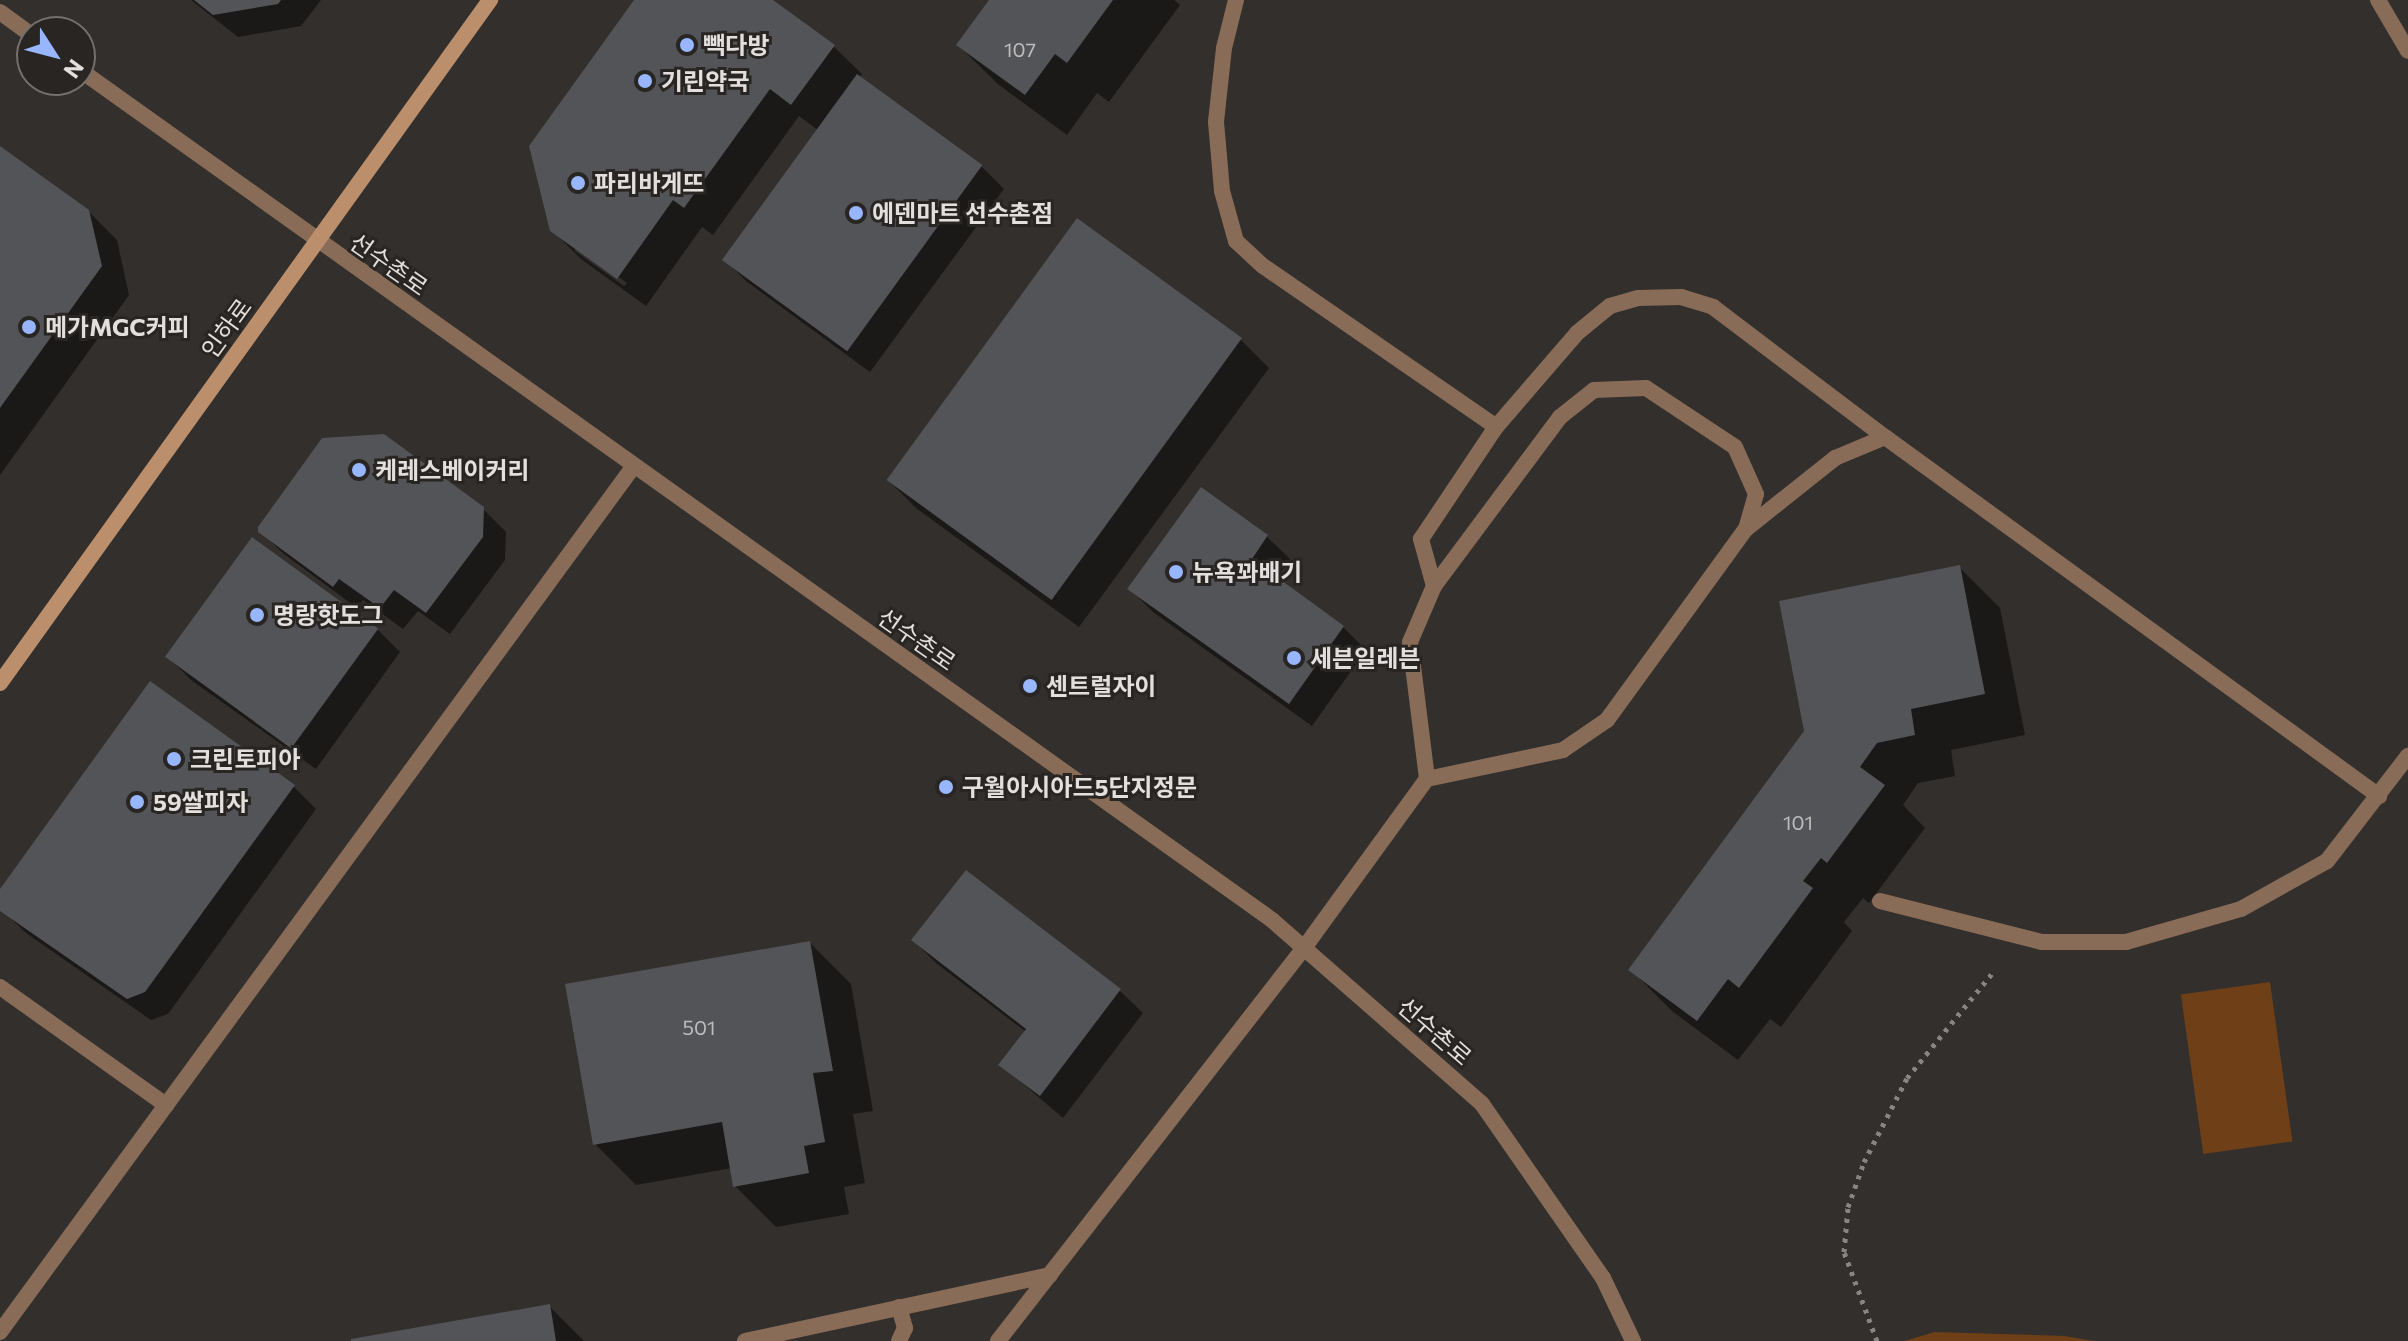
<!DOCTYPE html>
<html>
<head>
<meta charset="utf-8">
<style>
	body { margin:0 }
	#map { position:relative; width:2408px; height:1341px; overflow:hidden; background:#322f2c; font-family:Commissioner,"Noto Sans KR",sans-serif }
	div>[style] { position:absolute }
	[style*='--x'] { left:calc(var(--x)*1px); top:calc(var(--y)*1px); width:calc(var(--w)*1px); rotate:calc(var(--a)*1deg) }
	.green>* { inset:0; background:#6f4017; transform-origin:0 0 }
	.shadow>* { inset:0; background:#0007 }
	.building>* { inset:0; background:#525458; transform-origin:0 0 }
	.path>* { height:5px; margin-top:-2.5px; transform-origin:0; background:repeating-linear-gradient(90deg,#878482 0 4px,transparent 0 10px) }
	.service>* { height:16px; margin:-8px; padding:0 8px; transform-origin:8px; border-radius:8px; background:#896c57 }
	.minor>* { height:16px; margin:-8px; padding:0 8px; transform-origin:8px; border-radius:8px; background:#896c57 }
	.secondary>* { height:16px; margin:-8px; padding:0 8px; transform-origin:8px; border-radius:8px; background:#bb8e6c }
	.dots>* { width:22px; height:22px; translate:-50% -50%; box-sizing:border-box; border:4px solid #282522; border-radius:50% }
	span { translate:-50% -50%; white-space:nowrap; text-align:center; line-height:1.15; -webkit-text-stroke:6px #282522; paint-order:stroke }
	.number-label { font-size:20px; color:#bebcbc }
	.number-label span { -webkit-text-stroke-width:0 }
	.poi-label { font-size:24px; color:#e2dfde; font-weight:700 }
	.left { translate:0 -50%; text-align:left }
	.street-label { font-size:24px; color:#e2dfde }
	.north { position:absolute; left:16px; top:16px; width:80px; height:80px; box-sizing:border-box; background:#282522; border:2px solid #726f6d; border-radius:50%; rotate:126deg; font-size:22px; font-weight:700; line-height:32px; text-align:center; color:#e2dfde }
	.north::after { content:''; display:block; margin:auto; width:28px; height:36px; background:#98b6fd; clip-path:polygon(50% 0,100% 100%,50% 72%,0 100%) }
</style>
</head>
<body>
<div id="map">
	<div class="green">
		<div style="left:2270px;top:982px;width:161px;height:90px;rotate:82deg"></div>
		<div style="clip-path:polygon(1935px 1332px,2064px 1336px,2094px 1341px,1904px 1341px)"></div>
	</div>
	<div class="shadow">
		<div style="clip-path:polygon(191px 0,321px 0,301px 26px,238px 37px)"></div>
		<div style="clip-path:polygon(evenodd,636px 0,769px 0,833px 46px,862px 74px,859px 78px,981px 166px,1004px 189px,870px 372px,746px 281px,724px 259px,818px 130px,799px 116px,713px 235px,702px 227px,646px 306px,581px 259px,552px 230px,636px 0,575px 246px,627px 283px,624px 286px,575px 251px,575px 246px)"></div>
		<div style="clip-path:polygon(991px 0,1174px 0,1180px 5px,1109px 102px,1097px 93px,1067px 135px,999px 85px,958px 45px)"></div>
		<div style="clip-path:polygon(0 148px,88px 211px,117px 240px,129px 295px,0 475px)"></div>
		<div style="clip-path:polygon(1241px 340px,1269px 368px,1079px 627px,916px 508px,888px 480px)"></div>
		<div style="clip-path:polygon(1201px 490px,1267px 537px,1290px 559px,1276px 579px,1343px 627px,1366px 650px,1312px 726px,1153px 612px,1130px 589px)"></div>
		<div style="clip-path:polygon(483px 509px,506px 532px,505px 560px,450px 634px,418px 611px,403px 629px,363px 600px,357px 608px,284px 554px,260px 531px)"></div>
		<div style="clip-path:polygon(1959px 567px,2000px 608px,2025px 735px,1951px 750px,1955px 776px,1918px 783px,1903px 805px,1925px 828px,1869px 903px,1863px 898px,1844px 922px,1852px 931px,1781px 1027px,1770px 1019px,1738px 1060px,1672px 1011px,1631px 970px)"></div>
		<div style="clip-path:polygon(377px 629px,400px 652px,316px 769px,191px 680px,168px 657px)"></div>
		<div style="clip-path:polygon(293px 786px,316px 809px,168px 1014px,151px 1020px,26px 933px,2px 910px)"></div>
		<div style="clip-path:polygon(966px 873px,1120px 991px,1143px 1013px,1063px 1118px,1001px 1065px,1026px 1032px,936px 963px,913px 940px)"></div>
		<div style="clip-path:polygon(810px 943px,851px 984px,873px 1111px,853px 1114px,865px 1183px,844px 1187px,849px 1214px,776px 1227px,735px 1186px,732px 1168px,636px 1185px,595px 1144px)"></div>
		<div style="clip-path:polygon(549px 1306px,584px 1341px,354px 1341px)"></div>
	</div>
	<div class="building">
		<div style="clip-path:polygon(194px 0,281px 0,278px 4px,213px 15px)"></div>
		<div style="clip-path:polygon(634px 0,773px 0,835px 45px,791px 105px,770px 89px,684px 208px,673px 200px,617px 279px,550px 231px,529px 146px)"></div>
		<div style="clip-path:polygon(989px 0,1113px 0,1067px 63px,1055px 54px,1025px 95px,956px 45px)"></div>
		<div style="left:857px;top:74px;width:155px;height:230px;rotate:36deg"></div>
		<div style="clip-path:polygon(0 146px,89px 210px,102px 266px,0 408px)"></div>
		<div style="left:1077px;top:218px;width:204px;height:324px;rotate:36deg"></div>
		<div style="clip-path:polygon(384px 434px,484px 507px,483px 537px,426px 613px,394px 590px,380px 608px,339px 579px,333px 587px,258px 532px,258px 527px,322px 438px)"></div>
		<div style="clip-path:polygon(1201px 487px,1268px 535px,1252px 559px,1344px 626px,1289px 704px,1127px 589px)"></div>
		<div style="left:252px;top:537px;width:156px;height:148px;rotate:36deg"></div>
		<div style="clip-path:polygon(1960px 565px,1985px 694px,1911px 709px,1915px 735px,1877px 743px,1860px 767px,1885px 785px,1827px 863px,1821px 858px,1803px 881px,1813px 888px,1739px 988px,1728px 979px,1697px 1021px,1628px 970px,1804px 731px,1779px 601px)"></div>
		<div style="clip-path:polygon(150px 681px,295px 785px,145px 992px,127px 999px,0 911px,0 889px)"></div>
		<div style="clip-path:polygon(966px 870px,1121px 989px,1040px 1096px,998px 1065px,1026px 1029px,911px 940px)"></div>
		<div style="clip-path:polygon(810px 941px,833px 1071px,813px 1073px,825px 1142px,804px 1146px,809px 1173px,733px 1187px,722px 1122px,593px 1145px,565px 984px)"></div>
		<div style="clip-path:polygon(550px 1304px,556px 1341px,351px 1341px,351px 1339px)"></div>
	</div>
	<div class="path">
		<div style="--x:1877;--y:1341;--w:95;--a:-110.3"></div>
		<div style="--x:1844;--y:1252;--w:45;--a:-84.9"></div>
		<div style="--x:1848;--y:1207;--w:48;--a:-70.4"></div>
		<div style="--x:1864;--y:1162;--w:94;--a:-62.9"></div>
		<div style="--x:1907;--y:1078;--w:136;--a:-50.9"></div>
	</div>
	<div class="service">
		<div style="--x:1236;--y:0;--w:49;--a:104"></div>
		<div style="--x:1224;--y:48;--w:74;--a:96.2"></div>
		<div style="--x:1216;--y:122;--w:69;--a:85"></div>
		<div style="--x:1222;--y:191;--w:52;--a:74.4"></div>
		<div style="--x:1236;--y:241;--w:37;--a:43"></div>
		<div style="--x:1263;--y:266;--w:283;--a:34.6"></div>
		<div style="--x:2378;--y:0;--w:59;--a:59.5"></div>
		<div style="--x:1746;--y:529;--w:114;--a:-38.6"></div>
		<div style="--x:1835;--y:458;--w:54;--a:-22.8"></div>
		<div style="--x:1434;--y:586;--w:49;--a:-105.5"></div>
		<div style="--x:1421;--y:539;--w:135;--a:-56.2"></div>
		<div style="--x:1496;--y:427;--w:124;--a:-49.2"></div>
		<div style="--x:1577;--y:333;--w:43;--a:-39.3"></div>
		<div style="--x:1610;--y:306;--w:29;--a:-16"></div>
		<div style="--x:1638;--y:298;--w:43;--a:-1.3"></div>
		<div style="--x:1681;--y:297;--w:34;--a:17"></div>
		<div style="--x:1713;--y:307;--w:216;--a:37.1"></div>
		<div style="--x:1885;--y:437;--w:611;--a:36.01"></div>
		<div style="--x:1880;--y:901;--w:167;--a:14.2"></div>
		<div style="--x:2042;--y:942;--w:84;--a:0"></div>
		<div style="--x:2126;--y:942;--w:120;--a:-16"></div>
		<div style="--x:2241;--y:909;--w:98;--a:-29.2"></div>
		<div style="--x:2327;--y:861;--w:133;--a:-52.4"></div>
		<div style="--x:899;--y:1307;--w:22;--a:74"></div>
		<div style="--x:905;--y:1328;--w:14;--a:115"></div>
		<div style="--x:745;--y:1341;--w:312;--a:-12.2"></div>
		<div style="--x:998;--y:1341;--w:498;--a:-52.1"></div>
		<div style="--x:1304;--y:948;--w:209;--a:-54"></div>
		<div style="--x:1427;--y:779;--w:139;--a:-12"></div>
		<div style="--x:1563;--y:750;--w:53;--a:-34.3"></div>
		<div style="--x:1607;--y:720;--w:236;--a:-54"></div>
		<div style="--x:1746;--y:529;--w:36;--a:-74"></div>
		<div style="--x:1756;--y:494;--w:51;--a:-114.1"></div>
		<div style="--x:1735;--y:447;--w:107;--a:-146.5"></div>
		<div style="--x:1646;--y:388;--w:52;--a:177.8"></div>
		<div style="--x:1594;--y:390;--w:43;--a:141.5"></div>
		<div style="--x:1560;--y:417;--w:211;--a:126.7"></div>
		<div style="--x:1434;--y:586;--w:61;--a:113.2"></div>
		<div style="--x:1410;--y:642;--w:138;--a:82.9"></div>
	</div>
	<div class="minor">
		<div style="--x:0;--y:12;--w:39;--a:36"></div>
		<div style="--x:80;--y:70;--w:1464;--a:35.49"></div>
		<div style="--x:1272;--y:920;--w:279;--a:41.2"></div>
		<div style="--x:1482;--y:1104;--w:212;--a:55.2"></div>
		<div style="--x:1603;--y:1278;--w:70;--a:64.5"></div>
		<div style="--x:0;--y:987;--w:204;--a:35.4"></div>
		<div style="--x:0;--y:1332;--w:1072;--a:-53.8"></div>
	</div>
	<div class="secondary">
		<div style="--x:0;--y:683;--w:841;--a:-54.34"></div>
	</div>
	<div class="dots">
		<div style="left:687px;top:45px;background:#98b6fd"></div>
		<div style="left:645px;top:81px;background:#98b6fd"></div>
		<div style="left:578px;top:183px;background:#98b6fd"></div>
		<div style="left:856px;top:213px;background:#98b6fd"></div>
		<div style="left:29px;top:327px;background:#98b6fd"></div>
		<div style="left:359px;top:470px;background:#98b6fd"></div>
		<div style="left:1176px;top:572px;background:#98b6fd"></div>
		<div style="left:257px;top:615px;background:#98b6fd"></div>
		<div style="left:1294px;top:658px;background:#98b6fd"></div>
		<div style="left:1030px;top:686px;background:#98b6fd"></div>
		<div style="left:174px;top:759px;background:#98b6fd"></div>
		<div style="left:946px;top:787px;background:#98b6fd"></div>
		<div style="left:137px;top:802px;background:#98b6fd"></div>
	</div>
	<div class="number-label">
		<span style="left:1020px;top:49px">107</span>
		<span style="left:1798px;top:822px">101</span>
		<span style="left:699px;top:1027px">501</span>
	</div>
	<div class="poi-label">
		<span class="left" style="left:703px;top:45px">빽다방</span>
		<span class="left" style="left:661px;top:81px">기린약국</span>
		<span class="left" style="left:594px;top:183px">파리바게뜨</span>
		<span class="left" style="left:872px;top:213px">에덴마트 선수촌점</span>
		<span class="left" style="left:45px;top:327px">메가MGC커피</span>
		<span class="left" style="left:375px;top:470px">케레스베이커리</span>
		<span class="left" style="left:1192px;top:572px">뉴욕꽈배기</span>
		<span class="left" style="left:273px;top:615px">명랑핫도그</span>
		<span class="left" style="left:1310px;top:658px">세븐일레븐</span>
		<span class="left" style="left:1046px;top:686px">센트럴자이</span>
		<span class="left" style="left:190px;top:759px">크린토피아</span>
		<span class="left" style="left:962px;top:787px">구월아시아드5단지정문</span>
		<span class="left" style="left:153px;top:802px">59쌀피자</span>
	</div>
	<div class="street-label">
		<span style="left:389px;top:264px;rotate:35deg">선수촌로</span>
		<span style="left:226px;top:328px;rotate:-54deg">인하로</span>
		<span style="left:917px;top:639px;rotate:35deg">선수촌로</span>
		<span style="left:1435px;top:1031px;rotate:41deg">선수촌로</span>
	</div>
	<div class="north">N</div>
</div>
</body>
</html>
